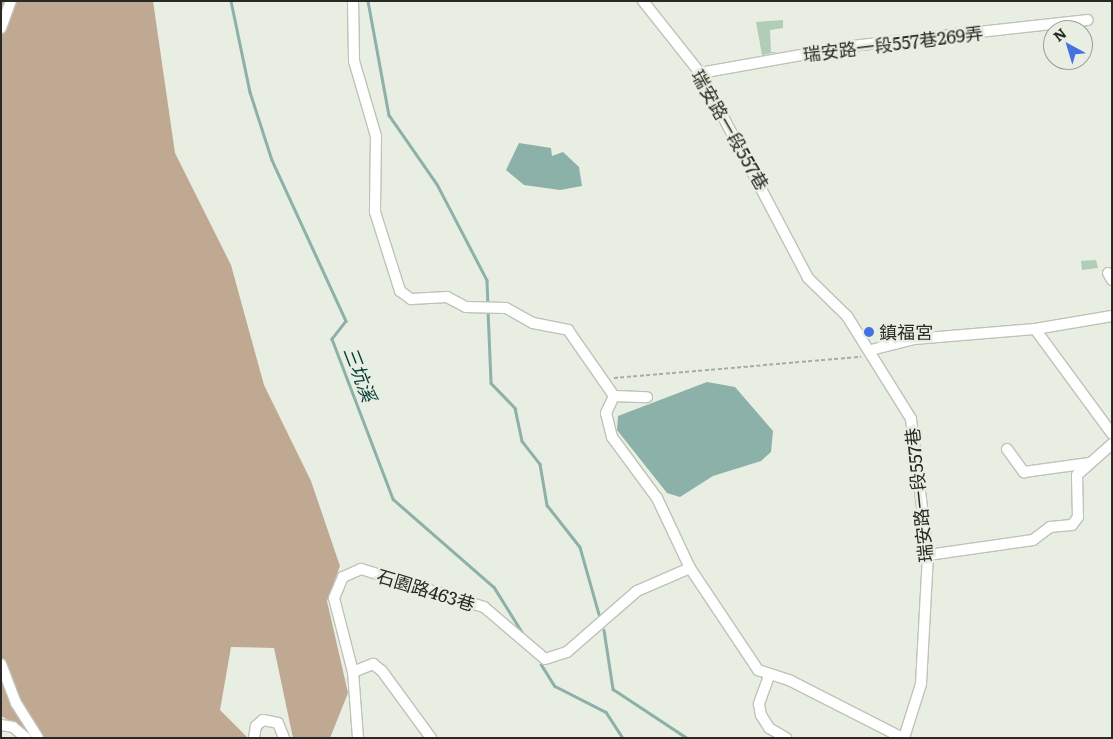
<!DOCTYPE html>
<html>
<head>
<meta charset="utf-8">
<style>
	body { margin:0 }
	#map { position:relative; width:1113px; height:739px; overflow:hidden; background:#e9eee2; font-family:Literata,"Noto Sans TC",serif }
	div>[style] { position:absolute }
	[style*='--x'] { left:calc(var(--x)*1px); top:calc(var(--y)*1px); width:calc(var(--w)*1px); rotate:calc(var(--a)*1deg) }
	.forest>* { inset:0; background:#bfa992 }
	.water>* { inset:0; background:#8cb1a9 }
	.stream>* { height:2.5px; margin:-1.25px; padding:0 1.25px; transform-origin:1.25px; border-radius:1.25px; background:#8cb1a9 }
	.building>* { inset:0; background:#b1cdb8 }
	.path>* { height:2px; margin-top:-1px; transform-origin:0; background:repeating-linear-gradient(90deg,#a8aca3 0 4px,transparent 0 6.5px) }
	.roads { filter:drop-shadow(1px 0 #bec3b8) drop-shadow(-1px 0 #bec3b8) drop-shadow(0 1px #bec3b8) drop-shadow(0 -1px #bec3b8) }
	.minor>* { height:10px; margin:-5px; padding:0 5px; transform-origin:5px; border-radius:5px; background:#fff }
	.dots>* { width:14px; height:14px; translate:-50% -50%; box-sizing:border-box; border:2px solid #e9eee2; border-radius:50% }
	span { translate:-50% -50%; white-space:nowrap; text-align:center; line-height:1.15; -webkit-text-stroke:5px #e9eee2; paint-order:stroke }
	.street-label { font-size:18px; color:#282925 }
	.poi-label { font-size:18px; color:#282925 }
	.left { translate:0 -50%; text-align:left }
	.water-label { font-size:19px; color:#023d36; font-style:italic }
	.frame { position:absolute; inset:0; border:2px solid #282925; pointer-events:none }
	.north { position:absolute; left:1043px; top:20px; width:50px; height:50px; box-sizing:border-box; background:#e9eee2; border:1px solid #9c9f96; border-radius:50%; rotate:321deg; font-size:14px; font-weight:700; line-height:20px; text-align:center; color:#282925 }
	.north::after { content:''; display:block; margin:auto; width:18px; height:22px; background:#4671e3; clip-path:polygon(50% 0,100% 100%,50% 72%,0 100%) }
</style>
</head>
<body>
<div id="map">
	<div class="forest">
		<div style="clip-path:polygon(1px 1px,153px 1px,175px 153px,231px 265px,264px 385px,311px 481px,340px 566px,327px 601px,348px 693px,330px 738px,293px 738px,274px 648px,231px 647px,220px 710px,248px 738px,40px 738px,1px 716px)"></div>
	</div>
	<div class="water">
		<div style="clip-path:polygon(519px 143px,551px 148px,552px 156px,563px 152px,579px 167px,582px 186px,560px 190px,524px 185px,506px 170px)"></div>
		<div style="clip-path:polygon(707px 382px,735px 387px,773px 431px,771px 452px,761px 461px,713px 476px,680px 497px,667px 493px,617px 430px,618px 416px)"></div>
	</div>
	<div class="stream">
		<div style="--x:231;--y:1;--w:93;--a:78.2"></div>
		<div style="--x:250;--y:92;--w:71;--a:72.1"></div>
		<div style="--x:272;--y:160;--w:177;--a:65.3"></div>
		<div style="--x:346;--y:321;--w:23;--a:128"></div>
		<div style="--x:332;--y:339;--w:171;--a:69.1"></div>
		<div style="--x:393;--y:499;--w:134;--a:41.1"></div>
		<div style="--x:494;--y:587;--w:53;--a:58.1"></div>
		<div style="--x:368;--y:1;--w:116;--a:79.6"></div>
		<div style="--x:389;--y:115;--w:84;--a:55.2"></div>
		<div style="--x:437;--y:184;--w:108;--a:62.5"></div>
		<div style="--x:487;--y:280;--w:24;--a:88"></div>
		<div style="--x:488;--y:310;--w:73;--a:87.6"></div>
		<div style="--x:491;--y:383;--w:35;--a:46"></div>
		<div style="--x:515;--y:408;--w:34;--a:78"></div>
		<div style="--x:522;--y:441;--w:29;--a:52"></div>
		<div style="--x:540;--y:464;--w:42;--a:80.3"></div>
		<div style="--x:547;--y:505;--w:53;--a:51.8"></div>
		<div style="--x:580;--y:547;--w:70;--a:74.2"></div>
		<div style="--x:604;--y:630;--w:60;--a:81.3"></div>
		<div style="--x:613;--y:689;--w:89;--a:33.5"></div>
		<div style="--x:541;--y:664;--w:26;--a:58"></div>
		<div style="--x:555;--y:686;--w:57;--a:27"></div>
		<div style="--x:606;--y:712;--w:31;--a:57"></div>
	</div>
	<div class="building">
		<div style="clip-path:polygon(783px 20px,783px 28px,770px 30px,771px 52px,778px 52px,762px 55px,756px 22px)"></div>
		<div style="clip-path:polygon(1096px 260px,1098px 268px,1082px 270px,1081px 261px)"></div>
	</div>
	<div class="path">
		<div style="--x:614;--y:378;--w:248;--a:-4.9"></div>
	</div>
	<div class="roads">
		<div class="minor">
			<div style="--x:353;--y:1;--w:60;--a:89"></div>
			<div style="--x:354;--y:61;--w:78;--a:73.7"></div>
			<div style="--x:376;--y:136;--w:76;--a:90.8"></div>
			<div style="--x:375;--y:212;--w:83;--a:72.4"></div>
			<div style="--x:400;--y:291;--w:14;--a:36"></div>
			<div style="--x:411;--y:299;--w:36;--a:-3"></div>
			<div style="--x:447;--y:297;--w:21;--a:28"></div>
			<div style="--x:466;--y:307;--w:40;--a:1.4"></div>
			<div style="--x:506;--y:308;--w:31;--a:29"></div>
			<div style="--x:533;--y:323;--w:36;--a:11"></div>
			<div style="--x:568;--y:330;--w:80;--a:55.1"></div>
			<div style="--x:614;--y:396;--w:19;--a:115"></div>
			<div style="--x:606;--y:413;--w:25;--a:76"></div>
			<div style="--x:612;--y:437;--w:76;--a:53.6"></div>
			<div style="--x:657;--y:498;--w:77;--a:64.8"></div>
			<div style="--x:690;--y:568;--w:123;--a:56.3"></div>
			<div style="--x:758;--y:670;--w:33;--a:18"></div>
			<div style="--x:789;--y:680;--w:128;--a:27"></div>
			<div style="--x:643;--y:1;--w:92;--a:51.6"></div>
			<div style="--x:700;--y:73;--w:232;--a:62.2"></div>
			<div style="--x:808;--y:278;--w:54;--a:44.3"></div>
			<div style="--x:847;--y:316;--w:121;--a:58.1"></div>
			<div style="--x:911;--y:419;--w:137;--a:82.9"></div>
			<div style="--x:928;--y:555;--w:129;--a:93.1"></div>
			<div style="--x:921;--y:684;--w:57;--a:107.5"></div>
			<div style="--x:1;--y:28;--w:29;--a:-70"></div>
			<div style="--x:700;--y:73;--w:154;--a:-10.1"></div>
			<div style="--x:852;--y:46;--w:237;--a:-6.3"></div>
			<div style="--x:1108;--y:273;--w:8;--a:60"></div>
			<div style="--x:1035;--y:329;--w:130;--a:53.7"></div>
			<div style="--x:871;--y:350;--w:44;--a:-14.3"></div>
			<div style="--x:914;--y:339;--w:121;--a:-4.7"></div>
			<div style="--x:1035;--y:329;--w:78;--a:-9.6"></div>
			<div style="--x:614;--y:396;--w:33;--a:2"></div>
			<div style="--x:1007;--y:449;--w:29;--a:54"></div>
			<div style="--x:1024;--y:472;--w:66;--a:-7.9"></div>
			<div style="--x:928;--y:555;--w:106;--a:-8.1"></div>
			<div style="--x:1033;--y:540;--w:21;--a:-37"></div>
			<div style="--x:1050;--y:527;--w:22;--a:-5"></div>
			<div style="--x:1072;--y:525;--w:10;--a:-53"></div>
			<div style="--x:1078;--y:517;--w:42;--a:-91.4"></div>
			<div style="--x:1077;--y:475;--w:47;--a:-41.5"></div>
			<div style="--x:1;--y:664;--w:42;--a:69"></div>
			<div style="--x:16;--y:703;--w:41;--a:57.8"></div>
			<div style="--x:353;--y:672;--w:22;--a:-22"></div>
			<div style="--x:373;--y:664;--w:11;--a:38"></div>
			<div style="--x:382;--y:671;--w:83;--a:53.8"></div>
			<div style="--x:769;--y:676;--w:30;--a:110"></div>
			<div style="--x:759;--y:704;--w:11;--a:80"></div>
			<div style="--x:761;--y:715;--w:15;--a:58"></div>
			<div style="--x:769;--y:728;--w:20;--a:30"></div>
			<div style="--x:1;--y:725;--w:12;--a:9"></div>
			<div style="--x:13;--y:727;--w:17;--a:40"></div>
			<div style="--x:254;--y:738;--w:12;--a:-81"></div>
			<div style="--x:256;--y:726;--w:9;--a:-41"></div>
			<div style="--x:263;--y:720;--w:15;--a:11"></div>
			<div style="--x:278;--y:723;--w:16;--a:68"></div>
			<div style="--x:358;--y:738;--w:66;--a:-94.3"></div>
			<div style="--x:353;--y:672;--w:76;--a:-104.4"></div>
			<div style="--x:334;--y:598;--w:23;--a:-67"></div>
			<div style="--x:343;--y:577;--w:20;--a:-24"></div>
			<div style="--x:361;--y:569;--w:129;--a:17.2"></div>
			<div style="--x:484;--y:607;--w:80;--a:40.4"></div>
			<div style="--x:545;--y:659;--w:23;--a:-18"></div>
			<div style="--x:567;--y:652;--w:93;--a:-41.1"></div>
			<div style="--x:637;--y:591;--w:58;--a:-23.5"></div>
		</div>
	</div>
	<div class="dots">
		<div style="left:869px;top:332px;background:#4671e3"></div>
	</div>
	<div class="street-label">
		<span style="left:893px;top:44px;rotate:-7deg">瑞安路一段557巷269弄</span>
		<span style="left:730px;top:130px;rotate:60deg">瑞安路一段557巷</span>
		<span style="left:919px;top:495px;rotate:-96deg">瑞安路一段557巷</span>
		<span style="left:426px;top:590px;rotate:17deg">石園路463巷</span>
	</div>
	<div class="poi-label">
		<span class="left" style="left:879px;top:332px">鎮福宮</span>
	</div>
	<div class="water-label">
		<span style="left:360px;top:374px;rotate:69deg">三坑溪</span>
	</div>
	<div class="frame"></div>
	<div class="north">N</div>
</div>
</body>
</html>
